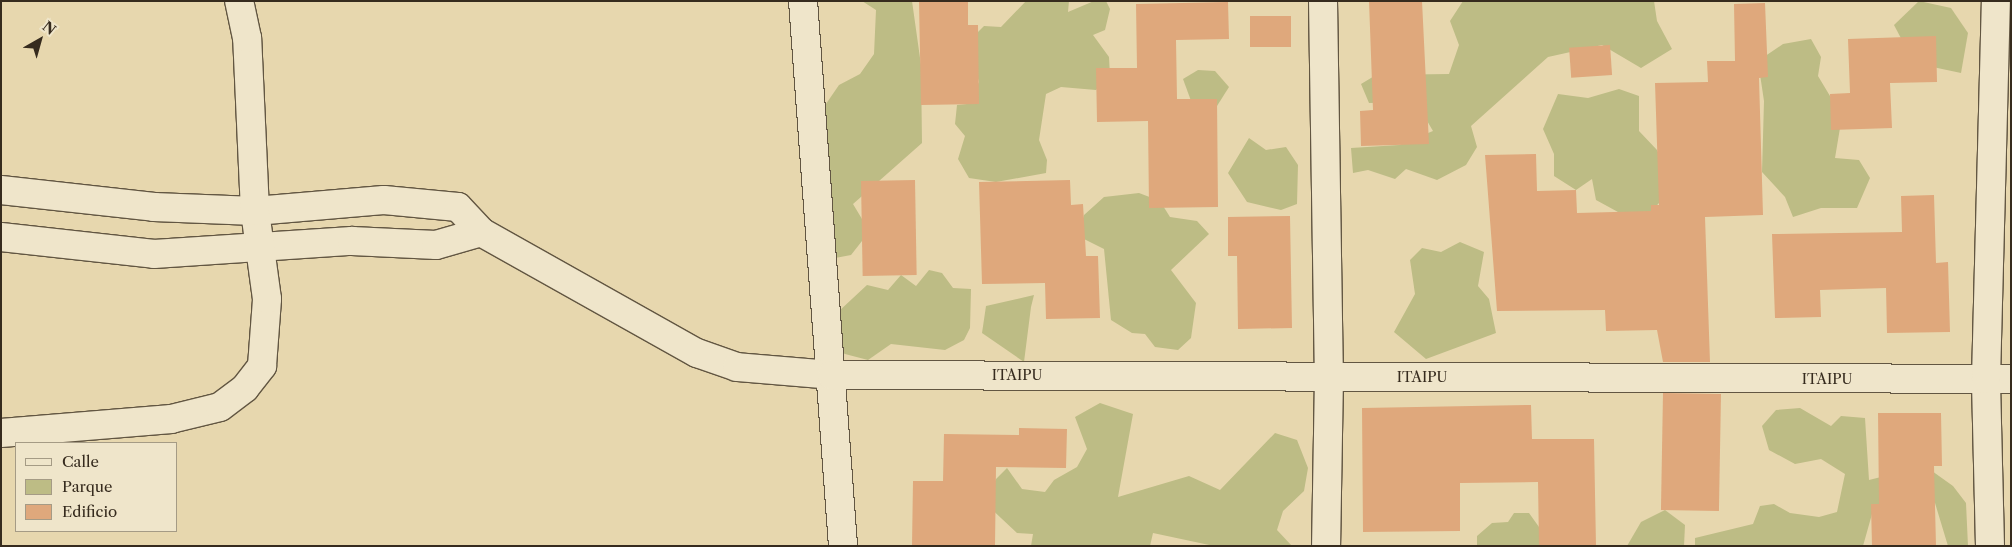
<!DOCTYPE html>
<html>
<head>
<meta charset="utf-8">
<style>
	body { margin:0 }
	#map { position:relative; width:2012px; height:547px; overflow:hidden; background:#e7d7ae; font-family:"Libre Caslon Text",serif }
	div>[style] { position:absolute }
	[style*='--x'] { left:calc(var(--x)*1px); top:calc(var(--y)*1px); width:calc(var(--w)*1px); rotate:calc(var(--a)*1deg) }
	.green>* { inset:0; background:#bdbc85 }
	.building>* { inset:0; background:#dfa87c; transform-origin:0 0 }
	.roads { filter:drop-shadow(1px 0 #625642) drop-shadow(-1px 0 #625642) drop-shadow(0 1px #625642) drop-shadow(0 -1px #625642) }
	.minor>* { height:28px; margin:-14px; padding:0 14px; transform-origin:14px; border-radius:14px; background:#efe5ca }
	span { translate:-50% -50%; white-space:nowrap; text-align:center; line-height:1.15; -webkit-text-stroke:4.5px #efe5ca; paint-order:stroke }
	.street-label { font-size:14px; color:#362b1e }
	.frame { position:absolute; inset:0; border:2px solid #362b1e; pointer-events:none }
	.legend { position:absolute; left:15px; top:442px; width:162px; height:90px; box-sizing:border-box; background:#efe5ca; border:1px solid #a59b85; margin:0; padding:6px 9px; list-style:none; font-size:15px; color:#362b1e }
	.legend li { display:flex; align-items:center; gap:10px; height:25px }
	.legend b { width:25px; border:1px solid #a59b85 }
	.north { position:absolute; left:15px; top:15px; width:50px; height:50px; -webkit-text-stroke:4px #efe5ca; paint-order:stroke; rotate:38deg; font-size:14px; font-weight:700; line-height:20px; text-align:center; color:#362b1e }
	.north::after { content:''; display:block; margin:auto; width:18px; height:22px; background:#362b1e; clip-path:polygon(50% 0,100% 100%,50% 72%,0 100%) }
</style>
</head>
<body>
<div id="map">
	<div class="green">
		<div style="clip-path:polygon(862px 1px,912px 1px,921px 65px,922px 143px,853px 204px,862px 219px,862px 241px,851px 255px,814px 262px,806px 133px,839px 85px,860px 74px,874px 54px,876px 10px)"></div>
		<div style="clip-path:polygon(1026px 1px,1069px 1px,1068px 12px,1094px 1px,1106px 1px,1110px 9px,1105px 30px,1093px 35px,1109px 57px,1110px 76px,1096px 90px,1061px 87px,1046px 94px,1039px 140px,1047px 160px,1046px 173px,996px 182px,969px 178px,958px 159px,965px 136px,955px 124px,957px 105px,967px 104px,979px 82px,968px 42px,984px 26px,1001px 27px)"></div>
		<div style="clip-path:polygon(1463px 1px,1654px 1px,1657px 21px,1672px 49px,1641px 68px,1602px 45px,1548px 57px,1471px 126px,1477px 147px,1466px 165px,1437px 180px,1406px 169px,1395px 179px,1368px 170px,1353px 173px,1351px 148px,1399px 145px,1433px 131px,1416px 102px,1369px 103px,1361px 84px,1376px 75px,1449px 74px,1459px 45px,1450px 21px)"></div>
		<div style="clip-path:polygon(1919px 1px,1951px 8px,1968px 33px,1961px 73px,1914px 63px,1894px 25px)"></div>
		<div style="clip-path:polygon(1811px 39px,1821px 57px,1818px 76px,1842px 116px,1835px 158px,1859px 160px,1870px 178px,1857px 208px,1821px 208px,1793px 217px,1785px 197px,1762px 172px,1764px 101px,1758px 61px,1783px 44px)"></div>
		<div style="clip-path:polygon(1198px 70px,1215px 71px,1229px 87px,1217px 106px,1194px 109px,1183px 79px)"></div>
		<div style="clip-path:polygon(1619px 89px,1639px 96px,1639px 131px,1657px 150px,1674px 186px,1651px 212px,1618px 212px,1596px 200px,1592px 179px,1576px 190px,1554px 176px,1554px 154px,1543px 129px,1558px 94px,1588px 98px)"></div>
		<div style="clip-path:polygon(1249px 138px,1266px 150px,1286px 147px,1298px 165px,1297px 204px,1281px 210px,1247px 202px,1228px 173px)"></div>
		<div style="clip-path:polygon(1139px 193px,1160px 201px,1170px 217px,1197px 221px,1209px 234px,1171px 270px,1196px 303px,1191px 338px,1178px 350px,1155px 347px,1145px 334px,1132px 333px,1111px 320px,1104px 249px,1078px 236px,1084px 215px,1104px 197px)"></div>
		<div style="clip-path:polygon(1460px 242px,1484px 252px,1478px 286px,1489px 299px,1496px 333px,1426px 359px,1394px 332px,1415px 294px,1410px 260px,1422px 248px,1441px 252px)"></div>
		<div style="clip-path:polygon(929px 270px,942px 273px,953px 288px,971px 289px,970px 328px,964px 340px,945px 350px,891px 344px,868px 360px,845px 354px,823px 340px,824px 325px,867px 285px,888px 290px,901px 275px,916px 286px)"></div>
		<div style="clip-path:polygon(1034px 295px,1031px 307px,1024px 362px,982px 333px,986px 306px)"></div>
		<div style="clip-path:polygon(1100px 403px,1133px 414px,1118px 497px,1189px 476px,1220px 490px,1275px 433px,1297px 440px,1308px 468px,1304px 491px,1283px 511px,1277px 530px,1292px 546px,1214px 546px,1153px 533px,1150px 546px,1031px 546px,1033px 534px,1017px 533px,985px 503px,996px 479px,1007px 468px,1022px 489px,1045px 492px,1054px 480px,1077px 467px,1087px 449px,1075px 417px)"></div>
		<div style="clip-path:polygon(1800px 408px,1831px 426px,1841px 416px,1865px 418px,1869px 480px,1925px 466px,1953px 486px,1966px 503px,1968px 546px,1948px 546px,1935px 503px,1872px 514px,1863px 546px,1695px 546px,1695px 538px,1753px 524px,1760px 506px,1774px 504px,1790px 513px,1819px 517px,1837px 512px,1845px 474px,1821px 459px,1795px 464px,1769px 450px,1762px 426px,1776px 410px)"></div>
		<div style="clip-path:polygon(1665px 510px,1685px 525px,1684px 546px,1627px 546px,1641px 522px)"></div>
		<div style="clip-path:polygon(1514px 513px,1529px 513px,1539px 527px,1539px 546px,1477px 546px,1477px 536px,1492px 523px,1508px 522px)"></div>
	</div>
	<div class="building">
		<div style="clip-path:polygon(919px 1px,968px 1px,968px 25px,978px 25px,979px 104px,921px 105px)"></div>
		<div style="clip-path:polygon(1369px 1px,1422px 1px,1429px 144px,1361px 146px,1360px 111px,1373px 110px)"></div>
		<div style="clip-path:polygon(1228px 2px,1229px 39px,1176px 40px,1177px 99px,1217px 99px,1218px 207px,1149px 208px,1148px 121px,1097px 122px,1096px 68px,1137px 68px,1136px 4px)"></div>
		<div style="clip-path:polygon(1765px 3px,1768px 77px,1759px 78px,1763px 215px,1705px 217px,1710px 362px,1663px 362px,1657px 330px,1606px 331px,1605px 310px,1497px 311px,1485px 155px,1536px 154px,1537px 191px,1576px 190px,1577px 213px,1651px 211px,1651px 205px,1659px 205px,1655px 83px,1708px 82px,1707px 61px,1735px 61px,1734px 4px)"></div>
		<div style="left:1291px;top:16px;width:31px;height:41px;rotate:90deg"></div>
		<div style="clip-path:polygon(1936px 36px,1937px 82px,1890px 83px,1892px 128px,1831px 130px,1830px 94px,1850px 93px,1848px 39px)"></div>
		<div style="left:1610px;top:45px;width:30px;height:41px;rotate:86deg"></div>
		<div style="left:915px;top:180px;width:95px;height:54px;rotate:89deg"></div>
		<div style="clip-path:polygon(1070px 180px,1071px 205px,1083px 204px,1086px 256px,1098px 256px,1100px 318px,1046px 319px,1045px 283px,982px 284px,979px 182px)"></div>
		<div style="clip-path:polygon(1934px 195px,1936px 263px,1948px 262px,1950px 332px,1887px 333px,1886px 288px,1820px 290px,1821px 317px,1775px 318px,1772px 234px,1902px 232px,1901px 196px)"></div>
		<div style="clip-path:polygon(1290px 216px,1292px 328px,1238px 329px,1237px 256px,1228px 256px,1228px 217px)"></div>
		<div style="left:1663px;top:393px;width:58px;height:117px;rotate:1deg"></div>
		<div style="clip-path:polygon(1531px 405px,1532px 439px,1594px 439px,1596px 546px,1539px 546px,1538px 482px,1460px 483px,1460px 531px,1363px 532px,1362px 408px)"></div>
		<div style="clip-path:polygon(1878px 413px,1941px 413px,1942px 466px,1934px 466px,1936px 546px,1872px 546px,1871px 504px,1879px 504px)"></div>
		<div style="clip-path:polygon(1019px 428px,1067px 429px,1066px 468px,996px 467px,995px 546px,912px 546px,913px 481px,943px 481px,944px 434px,1019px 435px)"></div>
	</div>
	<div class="roads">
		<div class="minor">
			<div style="--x:803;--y:1;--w:546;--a:85.8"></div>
			<div style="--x:1323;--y:1;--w:376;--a:89.1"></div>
			<div style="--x:1329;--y:377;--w:169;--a:91"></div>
			<div style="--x:1;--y:190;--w:154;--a:6.3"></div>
			<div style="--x:154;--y:207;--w:101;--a:2.3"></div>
			<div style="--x:255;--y:211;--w:129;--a:-4.9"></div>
			<div style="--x:384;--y:200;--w:74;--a:5.4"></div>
			<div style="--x:458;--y:207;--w:34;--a:47"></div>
			<div style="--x:481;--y:232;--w:248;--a:29.3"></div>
			<div style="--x:697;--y:353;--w:42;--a:19.3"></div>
			<div style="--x:737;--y:367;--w:95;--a:4.8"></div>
			<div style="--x:832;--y:375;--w:1179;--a:0.19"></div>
			<div style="--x:1;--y:237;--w:154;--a:6.3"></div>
			<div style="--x:154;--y:254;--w:198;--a:-3.8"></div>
			<div style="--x:352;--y:241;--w:84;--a:2.7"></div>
			<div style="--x:436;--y:245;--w:47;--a:-16.1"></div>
			<div style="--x:1;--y:433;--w:171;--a:-4.7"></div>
			<div style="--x:171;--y:419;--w:50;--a:-13.8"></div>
			<div style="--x:220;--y:407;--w:31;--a:-37"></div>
			<div style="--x:245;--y:388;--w:28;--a:-52"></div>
			<div style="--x:262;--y:366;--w:67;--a:-85.7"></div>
			<div style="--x:267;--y:299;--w:89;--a:-97.8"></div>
			<div style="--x:255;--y:211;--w:173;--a:-92.6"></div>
			<div style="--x:247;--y:38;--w:38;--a:-102"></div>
			<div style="--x:1990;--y:546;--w:167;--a:-91.4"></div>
			<div style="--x:1986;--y:379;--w:378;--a:-88.5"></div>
		</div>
	</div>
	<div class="street-label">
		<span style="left:1017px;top:375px">ITAIPU</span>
		<span style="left:1422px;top:377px">ITAIPU</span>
		<span style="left:1827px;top:379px">ITAIPU</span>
	</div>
	<div class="frame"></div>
	<ul class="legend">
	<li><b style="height:6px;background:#efe5ca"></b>Calle</li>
	<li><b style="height:14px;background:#bdbc85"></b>Parque</li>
	<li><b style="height:14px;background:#dfa87c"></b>Edificio</li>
	</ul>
	<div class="north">N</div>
</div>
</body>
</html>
